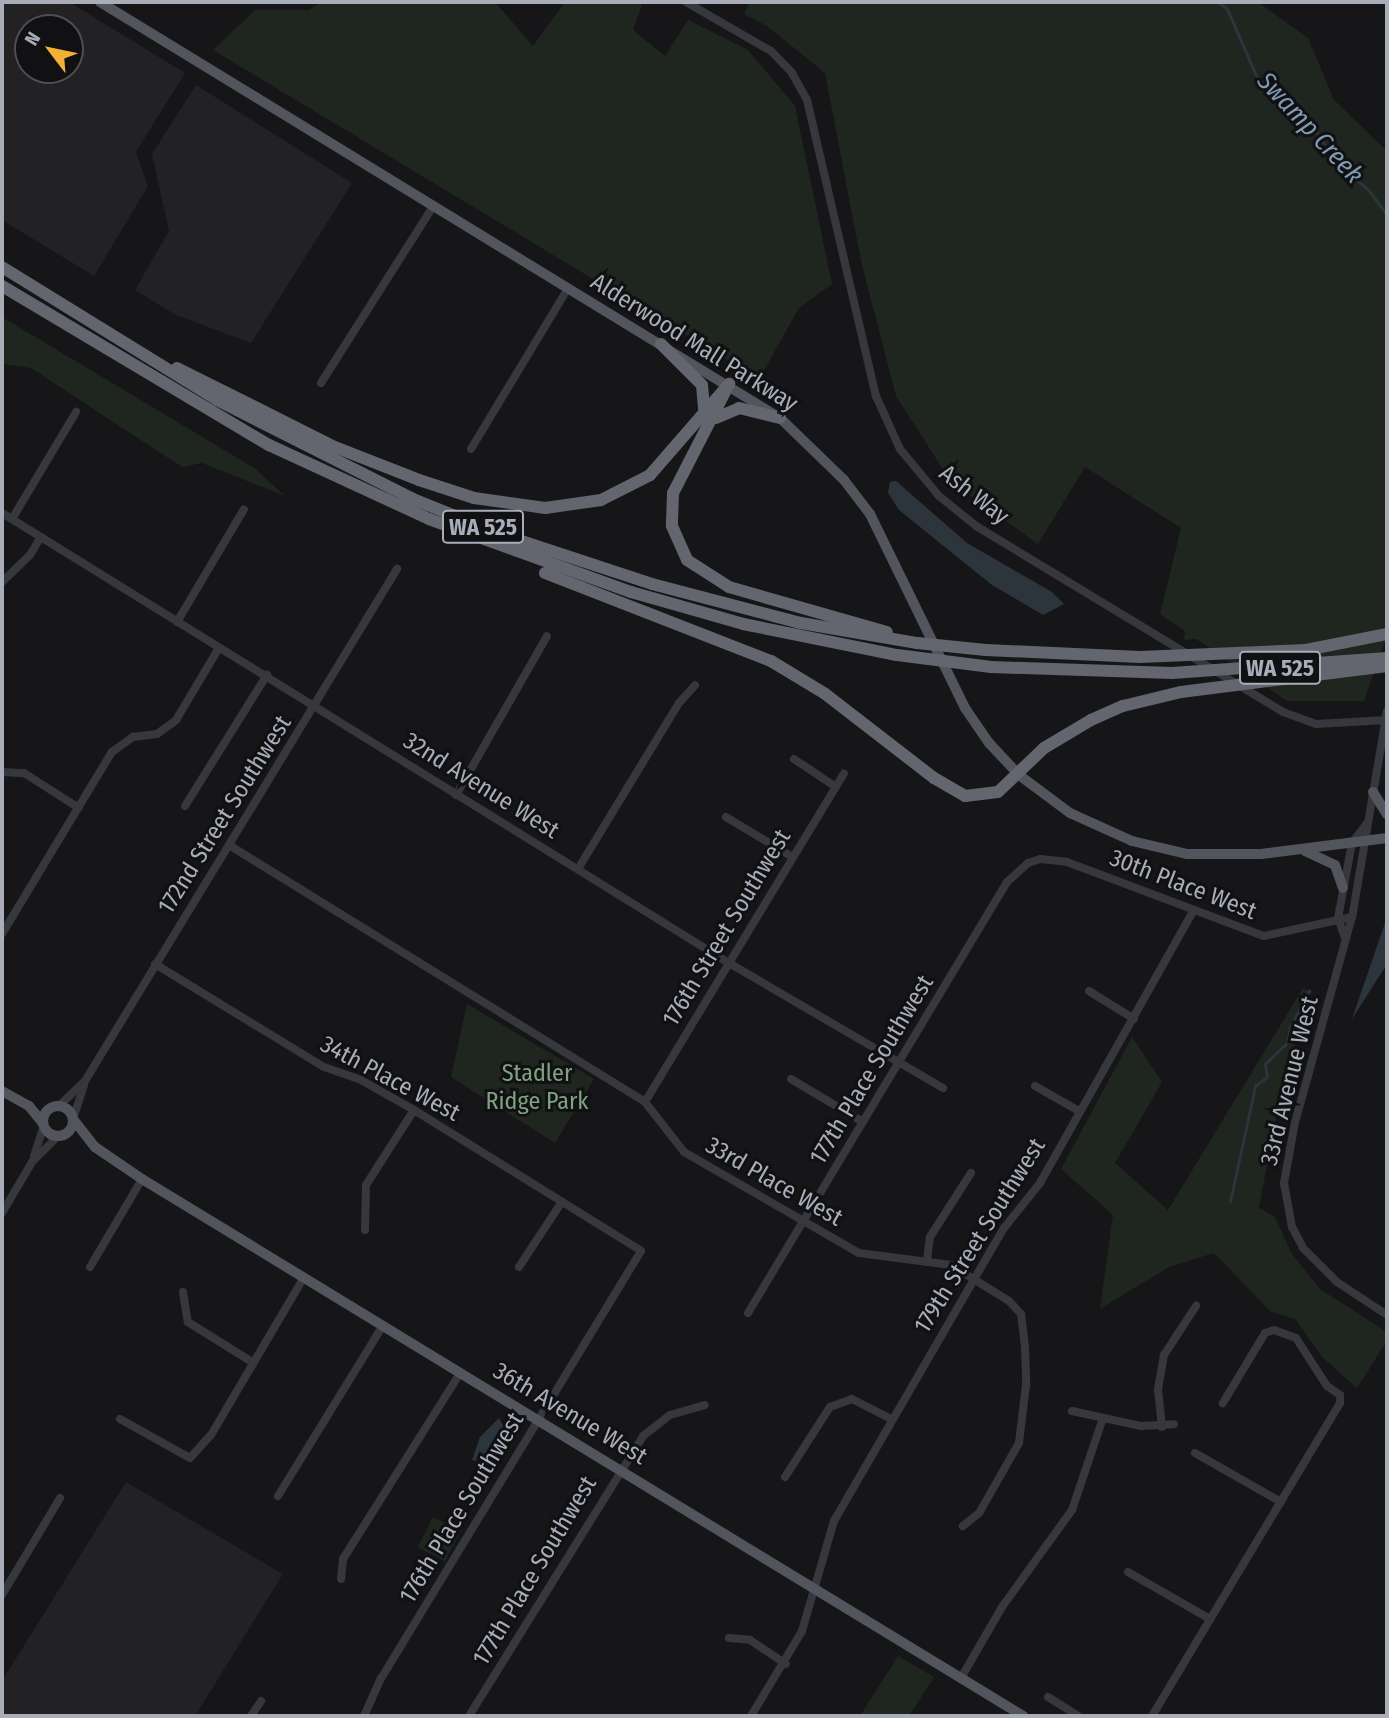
<!DOCTYPE html>
<html>
<head>
<meta charset="utf-8">
<style>
	body { margin:0 }
	#map { position:relative; width:1389px; height:1718px; overflow:hidden; background:#161618; font-family:"Fira Sans Condensed",sans-serif }
	div>[style] { position:absolute }
	[style*='--x'] { left:calc(var(--x)*1px); top:calc(var(--y)*1px); width:calc(var(--w)*1px); rotate:calc(var(--a)*1deg) }
	.built>* { inset:0; background:#222225 }
	.green>* { inset:0; background:#1e261f; transform-origin:0 0 }
	.water>* { inset:0; background:#2c353c }
	.stream>* { height:2.5px; margin:-1.25px; padding:0 1.25px; transform-origin:1.25px; border-radius:1.25px; background:#2c353c }
	.minor>* { height:8px; margin:-4px; padding:0 4px; transform-origin:4px; border-radius:4px; background:#37383d }
	.major>* { height:10px; margin:-5px; padding:0 5px; transform-origin:5px; border-radius:5px; background:#53555c }
	.major>.ring { margin:-5px; padding:0; box-sizing:content-box; background:none; border:10px solid #53555c; border-radius:50% }
	.highway>* { height:12px; margin:-6px; padding:0 6px; transform-origin:6px; border-radius:6px; background:#63666e }
	.highway-bridge>* { height:12px; margin:-6px; padding:0 6px; transform-origin:6px; border-radius:6px; background:#63666e }
	span { translate:-50% -50%; white-space:nowrap; text-align:center; line-height:1.15; -webkit-text-stroke:6px #111113; paint-order:stroke }
	.shield-label span { padding:2px 5px; background:#111113; border:2px solid; border-radius:5px; -webkit-text-stroke-width:0 }
	.shield-label { font-size:23px; color:#a8adb8; font-weight:700 }
	.street-label { font-size:24px; color:#a8adb8 }
	.park-label { font-size:24px; color:#7fa381 }
	.water-label { font-size:26px; color:#7f9bb3; font-style:italic }
	.frame { position:absolute; inset:0; border:4px solid #a8adb8; pointer-events:none }
	.north { position:absolute; left:14px; top:14px; width:70px; height:70px; box-sizing:border-box; background:#111113; border:2px solid #4d4f55; border-radius:50%; rotate:302deg; font-size:19px; font-weight:700; line-height:28px; text-align:center; color:#a8adb8 }
	.north::after { content:''; display:block; margin:auto; width:24px; height:32px; background:#f2b134; clip-path:polygon(50% 0,100% 100%,50% 72%,0 100%) }
</style>
</head>
<body>
<div id="map">
	<div class="built">
		<div style="clip-path:polygon(evenodd,2px 2px,69px 2px,185px 73px,136px 152px,148px 186px,94px 276px,2px 220px,2px 2px,28px 28px,70px 28px,70px 70px,28px 70px,28px 28px)"></div>
		<div style="clip-path:polygon(196px 85px,352px 183px,251px 343px,176px 315px,135px 290px,169px 231px,152px 154px)"></div>
		<div style="clip-path:polygon(126px 1482px,283px 1574px,195px 1716px,2px 1716px,2px 1681px)"></div>
	</div>
	<div class="green">
		<div style="clip-path:polygon(321px 2px,495px 2px,533px 46px,565px 2px,643px 2px,633px 30px,665px 56px,688px 20px,748px 50px,795px 106px,832px 284px,799px 308px,759px 379px,213px 50px,255px 10px,309px 10px)"></div>
		<div style="clip-path:polygon(750px 2px,1258px 2px,1308px 38px,1334px 100px,1387px 151px,1387px 636px,1364px 701px,1287px 701px,1196px 639px,1184px 640px,1185px 631px,1160px 614px,1181px 528px,1085px 467px,1038px 544px,951px 482px,896px 396px,861px 261px,825px 73px,767px 26px,744px 14px)"></div>
		<div style="clip-path:polygon(2px 317px,254px 468px,285px 496px,202px 463px,182px 467px,31px 368px,2px 364px)"></div>
		<div style="clip-path:polygon(1303px 988px,1311px 992px,1281px 1090px,1259px 1208px,1275px 1217px,1292px 1254px,1320px 1289px,1387px 1332px,1387px 1341px,1357px 1388px,1322px 1357px,1295px 1319px,1270px 1311px,1214px 1253px,1169px 1267px,1100px 1309px,1113px 1215px,1061px 1169px,1132px 1037px,1162px 1082px,1115px 1163px,1168px 1210px)"></div>
		<div style="clip-path:polygon(467px 1004px,594px 1079px,555px 1143px,451px 1077px)"></div>
		<div style="left:433px;top:1517px;width:31px;height:34px;rotate:27deg"></div>
		<div style="clip-path:polygon(898px 1656px,934px 1677px,909px 1716px,860px 1716px)"></div>
	</div>
	<div class="water">
		<div style="clip-path:polygon(896px 481px,967px 543px,1052px 592px,1064px 604px,1043px 615px,992px 585px,899px 510px,888px 493px,890px 482px)"></div>
		<div style="clip-path:polygon(1387px 917px,1387px 964px,1352px 1019px)"></div>
		<div style="clip-path:polygon(499px 1418px,506px 1431px,500px 1449px,486px 1463px,472px 1460px,480px 1437px)"></div>
	</div>
	<div class="stream">
		<div style="--x:1218;--y:2;--w:11;--a:34"></div>
		<div style="--x:1227;--y:8;--w:77;--a:66.4"></div>
		<div style="--x:1258;--y:79;--w:69;--a:39.7"></div>
		<div style="--x:1311;--y:123;--w:49;--a:57.6"></div>
		<div style="--x:1337;--y:164;--w:40;--a:39"></div>
		<div style="--x:1368;--y:189;--w:31;--a:53"></div>
		<div style="--x:1230;--y:1202;--w:119;--a:-77.8"></div>
		<div style="--x:1255;--y:1086;--w:15;--a:-37"></div>
		<div style="--x:1267;--y:1077;--w:13;--a:-99"></div>
		<div style="--x:1265;--y:1064;--w:30;--a:-44"></div>
		<div style="--x:1287;--y:1043;--w:16;--a:-79"></div>
		<div style="--x:1290;--y:1027;--w:41;--a:-62.2"></div>
	</div>
	<div class="minor">
		<div style="--x:686;--y:2;--w:98;--a:30"></div>
		<div style="--x:771;--y:51;--w:30;--a:46"></div>
		<div style="--x:792;--y:73;--w:31;--a:61"></div>
		<div style="--x:807;--y:100;--w:304;--a:76.9"></div>
		<div style="--x:876;--y:396;--w:58;--a:65.6"></div>
		<div style="--x:900;--y:449;--w:61;--a:50.3"></div>
		<div style="--x:939;--y:496;--w:48;--a:39"></div>
		<div style="--x:976;--y:526;--w:359;--a:31.2"></div>
		<div style="--x:1283;--y:712;--w:35;--a:20"></div>
		<div style="--x:1316;--y:724;--w:71;--a:-3.2"></div>
		<div style="--x:321;--y:383;--w:211;--a:-57.6"></div>
		<div style="--x:471;--y:449;--w:188;--a:-58.9"></div>
		<div style="--x:2;--y:513;--w:855;--a:31.76"></div>
		<div style="--x:729;--y:963;--w:248;--a:30.3"></div>
		<div style="--x:12;--y:519;--w:125;--a:-59.1"></div>
		<div style="--x:2;--y:582;--w:39;--a:-44"></div>
		<div style="--x:30;--y:555;--w:21;--a:-59"></div>
		<div style="--x:177;--y:622;--w:131;--a:-59.3"></div>
		<div style="--x:1387;--y:711;--w:209;--a:99.6"></div>
		<div style="--x:1352;--y:917;--w:213;--a:105.5"></div>
		<div style="--x:1295;--y:1122;--w:62;--a:100.2"></div>
		<div style="--x:1284;--y:1183;--w:45;--a:79.7"></div>
		<div style="--x:1292;--y:1227;--w:24;--a:62"></div>
		<div style="--x:1303;--y:1248;--w:48;--a:45"></div>
		<div style="--x:1337;--y:1282;--w:60;--a:33.4"></div>
		<div style="--x:794;--y:759;--w:50;--a:33.7"></div>
		<div style="--x:2;--y:772;--w:22;--a:3"></div>
		<div style="--x:24;--y:773;--w:65;--a:32.5"></div>
		<div style="--x:456;--y:795;--w:183;--a:-60.2"></div>
		<div style="--x:185;--y:806;--w:155;--a:-58"></div>
		<div style="--x:726;--y:817;--w:76;--a:31"></div>
		<div style="--x:229;--y:845;--w:489;--a:31.7"></div>
		<div style="--x:645;--y:1102;--w:63;--a:52"></div>
		<div style="--x:684;--y:1152;--w:202;--a:30"></div>
		<div style="--x:859;--y:1253;--w:93;--a:7.4"></div>
		<div style="--x:951;--y:1265;--w:68;--a:31.8"></div>
		<div style="--x:1009;--y:1301;--w:18;--a:47"></div>
		<div style="--x:1021;--y:1314;--w:34;--a:83"></div>
		<div style="--x:1025;--y:1348;--w:37;--a:88"></div>
		<div style="--x:1026;--y:1385;--w:58;--a:96.9"></div>
		<div style="--x:1019;--y:1443;--w:81;--a:119.7"></div>
		<div style="--x:979;--y:1513;--w:21;--a:141"></div>
		<div style="--x:578;--y:869;--w:194;--a:-58.7"></div>
		<div style="--x:679;--y:703;--w:24;--a:-48"></div>
		<div style="--x:2;--y:934;--w:213;--a:-58.9"></div>
		<div style="--x:112;--y:752;--w:26;--a:-36"></div>
		<div style="--x:133;--y:737;--w:24;--a:-7"></div>
		<div style="--x:157;--y:734;--w:24;--a:-36"></div>
		<div style="--x:176;--y:720;--w:84;--a:-59.2"></div>
		<div style="--x:1345;--y:938;--w:21;--a:-109"></div>
		<div style="--x:1338;--y:918;--w:76;--a:-79.4"></div>
		<div style="--x:1352;--y:843;--w:25;--a:-53"></div>
		<div style="--x:155;--y:964;--w:198;--a:31.4"></div>
		<div style="--x:324;--y:1067;--w:39;--a:19"></div>
		<div style="--x:361;--y:1080;--w:61;--a:29.5"></div>
		<div style="--x:414;--y:1110;--w:267;--a:31.8"></div>
		<div style="--x:641;--y:1251;--w:500;--a:121.3"></div>
		<div style="--x:381;--y:1678;--w:42;--a:114.1"></div>
		<div style="--x:1089;--y:991;--w:53;--a:31.9"></div>
		<div style="--x:791;--y:1079;--w:84;--a:30.8"></div>
		<div style="--x:1035;--y:1086;--w:51;--a:29.6"></div>
		<div style="--x:645;--y:1102;--w:384;--a:-58.8"></div>
		<div style="--x:59;--y:1106;--w:36;--a:-44"></div>
		<div style="--x:85;--y:1081;--w:600;--a:-58.64"></div>
		<div style="--x:73;--y:1119;--w:36;--a:-72"></div>
		<div style="--x:34;--y:1156;--w:33;--a:-72"></div>
		<div style="--x:2;--y:1213;--w:59;--a:-59.5"></div>
		<div style="--x:32;--y:1162;--w:37;--a:-45"></div>
		<div style="--x:365;--y:1230;--w:45;--a:-88.7"></div>
		<div style="--x:366;--y:1185;--w:89;--a:-57.4"></div>
		<div style="--x:927;--y:1260;--w:23;--a:-83"></div>
		<div style="--x:930;--y:1237;--w:76;--a:-57.4"></div>
		<div style="--x:90;--y:1267;--w:102;--a:-59.4"></div>
		<div style="--x:519;--y:1267;--w:77;--a:-56.7"></div>
		<div style="--x:183;--y:1292;--w:30;--a:81"></div>
		<div style="--x:188;--y:1322;--w:75;--a:32"></div>
		<div style="--x:748;--y:1313;--w:503;--a:-59"></div>
		<div style="--x:1007;--y:882;--w:28;--a:-42"></div>
		<div style="--x:1028;--y:863;--w:13;--a:-18"></div>
		<div style="--x:1040;--y:859;--w:27;--a:6"></div>
		<div style="--x:1067;--y:862;--w:210;--a:20.6"></div>
		<div style="--x:1264;--y:936;--w:90;--a:-12.2"></div>
		<div style="--x:1072;--y:1411;--w:71;--a:12.3"></div>
		<div style="--x:1141;--y:1426;--w:33;--a:-3"></div>
		<div style="--x:120;--y:1419;--w:80;--a:29.1"></div>
		<div style="--x:190;--y:1458;--w:31;--a:-48"></div>
		<div style="--x:211;--y:1435;--w:181;--a:-59.5"></div>
		<div style="--x:1162;--y:1427;--w:38;--a:-96"></div>
		<div style="--x:1158;--y:1389;--w:35;--a:-80"></div>
		<div style="--x:1164;--y:1355;--w:59;--a:-56.9"></div>
		<div style="--x:1195;--y:1453;--w:99;--a:29.7"></div>
		<div style="--x:785;--y:1477;--w:83;--a:-57.3"></div>
		<div style="--x:830;--y:1407;--w:23;--a:-20"></div>
		<div style="--x:852;--y:1399;--w:44;--a:27.1"></div>
		<div style="--x:278;--y:1496;--w:198;--a:-58.4"></div>
		<div style="--x:1128;--y:1572;--w:95;--a:29.8"></div>
		<div style="--x:341;--y:1579;--w:20;--a:-84"></div>
		<div style="--x:343;--y:1559;--w:220;--a:-57.8"></div>
		<div style="--x:2;--y:1595;--w:113;--a:-59.1"></div>
		<div style="--x:729;--y:1638;--w:21;--a:5"></div>
		<div style="--x:750;--y:1640;--w:43;--a:33.7"></div>
		<div style="--x:961;--y:1678;--w:82;--a:-60"></div>
		<div style="--x:1002;--y:1607;--w:120;--a:-54.2"></div>
		<div style="--x:1072;--y:1510;--w:94;--a:-71.4"></div>
		<div style="--x:1048;--y:1697;--w:36;--a:32"></div>
		<div style="--x:251;--y:1716;--w:18;--a:-56"></div>
		<div style="--x:469;--y:1716;--w:330;--a:-58.1"></div>
		<div style="--x:643;--y:1436;--w:34;--a:-38"></div>
		<div style="--x:670;--y:1415;--w:36;--a:-16"></div>
		<div style="--x:751;--y:1716;--w:99;--a:-59"></div>
		<div style="--x:802;--y:1631;--w:115;--a:-73.8"></div>
		<div style="--x:834;--y:1521;--w:339;--a:-59.9"></div>
		<div style="--x:1004;--y:1228;--w:58;--a:-51.3"></div>
		<div style="--x:1040;--y:1183;--w:311;--a:-60.6"></div>
		<div style="--x:1152;--y:1716;--w:365;--a:-59"></div>
		<div style="--x:1340;--y:1403;--w:8;--a:-90"></div>
		<div style="--x:1340;--y:1395;--w:16;--a:-145"></div>
		<div style="--x:1327;--y:1386;--w:57;--a:-122.9"></div>
		<div style="--x:1296;--y:1338;--w:23;--a:-160"></div>
		<div style="--x:1274;--y:1330;--w:9;--a:162"></div>
		<div style="--x:1265;--y:1333;--w:82;--a:121"></div>
	</div>
	<div class="major">
		<div style="--x:100;--y:2;--w:797;--a:31.46"></div>
		<div style="--x:780;--y:418;--w:89;--a:44.1"></div>
		<div style="--x:844;--y:480;--w:43;--a:52.6"></div>
		<div style="--x:870;--y:514;--w:216;--a:63.9"></div>
		<div style="--x:965;--y:708;--w:42;--a:55.6"></div>
		<div style="--x:989;--y:743;--w:44;--a:46.8"></div>
		<div style="--x:1019;--y:775;--w:64;--a:36.7"></div>
		<div style="--x:1070;--y:813;--w:68;--a:24.3"></div>
		<div style="--x:1132;--y:841;--w:57;--a:13.3"></div>
		<div style="--x:1187;--y:854;--w:74;--a:0"></div>
		<div style="--x:1261;--y:854;--w:127;--a:-7.2"></div>
		<div style="--x:1373;--y:792;--w:26;--a:58"></div>
		<div style="--x:1305;--y:851;--w:33;--a:25"></div>
		<div style="--x:1335;--y:865;--w:24;--a:71"></div>
		<div style="--x:2;--y:1091;--w:31;--a:29"></div>
		<div style="--x:29;--y:1106;--w:22;--a:51"></div>
		<div class="ring" style="left:43px;top:1106px;width:20px;height:20px"></div>
		<div style="--x:73;--y:1119;--w:36;--a:52"></div>
		<div style="--x:95;--y:1147;--w:57;--a:34.2"></div>
		<div style="--x:142;--y:1179;--w:1032;--a:31.36"></div>
	</div>
	<div class="highway">
		<div style="--x:2;--y:267;--w:253;--a:31.7"></div>
		<div style="--x:217;--y:400;--w:220;--a:26.8"></div>
		<div style="--x:413;--y:499;--w:91;--a:22"></div>
		<div style="--x:497;--y:533;--w:163;--a:18.2"></div>
		<div style="--x:652;--y:584;--w:154;--a:14.7"></div>
		<div style="--x:801;--y:623;--w:118;--a:9.8"></div>
		<div style="--x:2;--y:286;--w:311;--a:30.8"></div>
		<div style="--x:269;--y:445;--w:176;--a:24.8"></div>
		<div style="--x:429;--y:519;--w:215;--a:19.9"></div>
		<div style="--x:631;--y:592;--w:116;--a:15.9"></div>
		<div style="--x:743;--y:624;--w:157;--a:11.4"></div>
		<div style="--x:661;--y:344;--w:58;--a:45"></div>
		<div style="--x:702;--y:385;--w:25;--a:85"></div>
		<div style="--x:177;--y:368;--w:177;--a:26.6"></div>
		<div style="--x:335;--y:447;--w:90;--a:21.4"></div>
		<div style="--x:419;--y:480;--w:58;--a:18.1"></div>
		<div style="--x:474;--y:498;--w:72;--a:8"></div>
		<div style="--x:545;--y:508;--w:57;--a:-8.1"></div>
		<div style="--x:601;--y:500;--w:55;--a:-27"></div>
		<div style="--x:650;--y:475;--w:121;--a:-49"></div>
		<div style="--x:726;--y:390;--w:116;--a:117.2"></div>
		<div style="--x:673;--y:493;--w:33;--a:92"></div>
		<div style="--x:672;--y:526;--w:37;--a:66"></div>
		<div style="--x:687;--y:560;--w:50;--a:32.7"></div>
		<div style="--x:729;--y:587;--w:164;--a:15.9"></div>
		<div style="--x:716;--y:418;--w:25;--a:-23"></div>
		<div style="--x:739;--y:408;--w:42;--a:13.7"></div>
		<div style="--x:545;--y:573;--w:243;--a:21.3"></div>
		<div style="--x:771;--y:661;--w:62;--a:31.1"></div>
		<div style="--x:824;--y:693;--w:139;--a:37.7"></div>
		<div style="--x:934;--y:778;--w:36;--a:30"></div>
		<div style="--x:965;--y:796;--w:33;--a:-7"></div>
		<div style="--x:998;--y:792;--w:64;--a:-43.7"></div>
		<div style="--x:1044;--y:748;--w:55;--a:-30.8"></div>
		<div style="--x:1091;--y:720;--w:35;--a:-24"></div>
		<div style="--x:1123;--y:706;--w:60;--a:-13.6"></div>
		<div style="--x:986;--y:650;--w:154;--a:2.6"></div>
		<div style="--x:1306;--y:650;--w:83;--a:-11.2"></div>
		<div style="--x:991;--y:667;--w:181;--a:1.9"></div>
	</div>
	<div class="highway-bridge">
		<div style="--x:917;--y:643;--w:69;--a:5.8"></div>
		<div style="--x:897;--y:655;--w:95;--a:7.3"></div>
		<div style="--x:1140;--y:657;--w:166;--a:-2.4"></div>
		<div style="--x:1172;--y:673;--w:216;--a:-4"></div>
		<div style="--x:1181;--y:692;--w:208;--a:-7.2"></div>
	</div>
	<div class="shield-label">
		<span style="left:483px;top:527px">WA 525</span>
		<span style="left:1280px;top:668px">WA 525</span>
	</div>
	<div class="street-label">
		<span style="left:694px;top:343px;rotate:32deg">Alderwood Mall Parkway</span>
		<span style="left:974px;top:495px;rotate:38deg">Ash Way</span>
		<span style="left:481px;top:786px;rotate:32deg">32nd Avenue West</span>
		<span style="left:225px;top:815px;rotate:-58deg">172nd Street Southwest</span>
		<span style="left:1183px;top:885px;rotate:21deg">30th Place West</span>
		<span style="left:727px;top:928px;rotate:-59deg">176th Street Southwest</span>
		<span style="left:872px;top:1070px;rotate:-59deg">177th Place Southwest</span>
		<span style="left:390px;top:1079px;rotate:28deg">34th Place West</span>
		<span style="left:1290px;top:1081px;rotate:-76deg">33rd Avenue West</span>
		<span style="left:774px;top:1182px;rotate:30deg">33rd Place West</span>
		<span style="left:980px;top:1236px;rotate:-58deg">179th Street Southwest</span>
		<span style="left:570px;top:1414px;rotate:31deg">36th Avenue West</span>
		<span style="left:462px;top:1508px;rotate:-59deg">176th Place Southwest</span>
		<span style="left:535px;top:1571px;rotate:-59deg">177th Place Southwest</span>
	</div>
	<div class="park-label">
		<span style="left:537px;top:1088px">Stadler<br>Ridge Park</span>
	</div>
	<div class="water-label">
		<span style="left:1310px;top:128px;rotate:47deg">Swamp Creek</span>
	</div>
	<div class="frame"></div>
	<div class="north">N</div>
</div>
</body>
</html>
